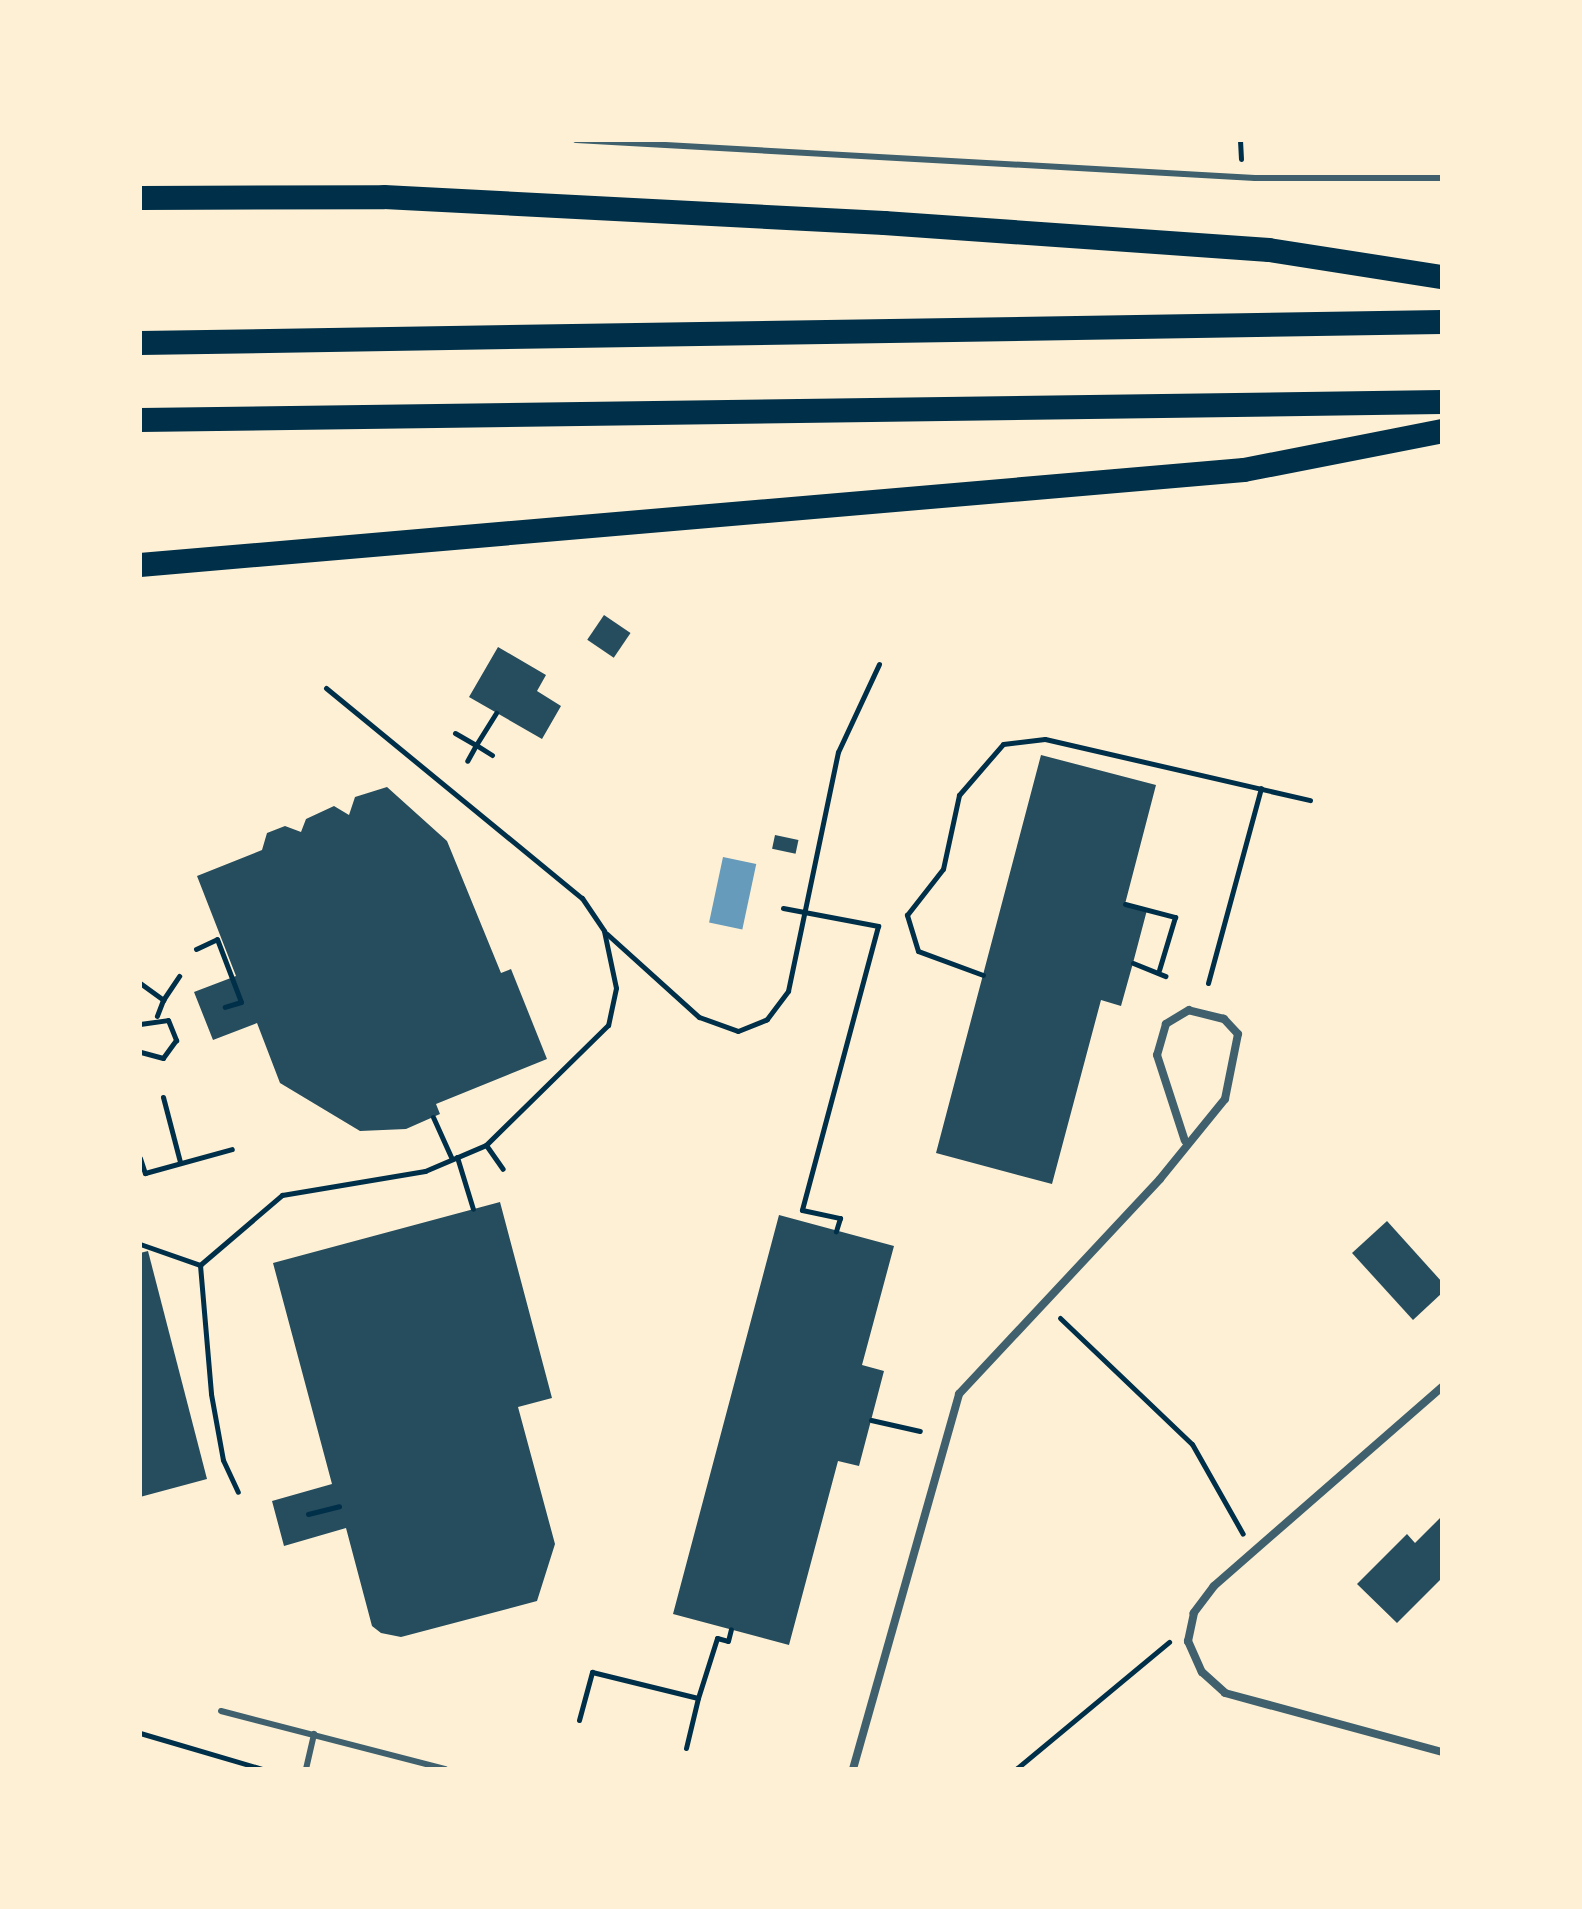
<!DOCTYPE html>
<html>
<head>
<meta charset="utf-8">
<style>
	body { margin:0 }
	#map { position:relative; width:1582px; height:1909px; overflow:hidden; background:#fdf0d5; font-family:Karla,sans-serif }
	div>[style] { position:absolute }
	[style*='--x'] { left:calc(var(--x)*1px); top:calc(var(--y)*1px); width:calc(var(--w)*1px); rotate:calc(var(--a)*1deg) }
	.water>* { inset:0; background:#669bbc; transform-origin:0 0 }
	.building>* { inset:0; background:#264d5e; transform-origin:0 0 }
	.path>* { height:5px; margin:-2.5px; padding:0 2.5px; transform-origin:2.5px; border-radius:2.5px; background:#003049 }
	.service>* { height:6px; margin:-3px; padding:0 3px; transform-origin:3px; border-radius:3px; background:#3f606c }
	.minor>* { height:8px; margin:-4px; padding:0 4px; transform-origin:4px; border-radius:4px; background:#3f606c }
	.motorway>* { height:24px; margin:-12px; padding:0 12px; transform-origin:12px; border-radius:12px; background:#003049 }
	span { translate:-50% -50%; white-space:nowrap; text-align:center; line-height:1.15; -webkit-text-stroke:8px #fdf0d5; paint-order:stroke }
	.frame { position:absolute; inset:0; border:142px solid #fdf0d5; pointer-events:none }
</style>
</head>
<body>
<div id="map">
	<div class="water">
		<div style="left:723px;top:857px;width:34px;height:67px;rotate:12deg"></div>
	</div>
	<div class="building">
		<div style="left:604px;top:615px;width:32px;height:30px;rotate:34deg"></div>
		<div style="clip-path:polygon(498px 647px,546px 675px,537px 691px,561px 706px,542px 739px,469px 697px)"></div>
		<div style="clip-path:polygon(1041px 755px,1156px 785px,1125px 904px,1147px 910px,1133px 963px,1121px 1006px,1101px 1000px,1052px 1184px,936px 1153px)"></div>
		<div style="clip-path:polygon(387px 787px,447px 841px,501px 973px,511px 969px,547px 1059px,436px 1104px,440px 1114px,406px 1129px,360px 1131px,280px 1083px,257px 1023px,213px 1040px,194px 992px,236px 976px,197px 876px,262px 850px,267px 833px,285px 826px,301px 832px,306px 819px,334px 806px,349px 815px,355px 797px)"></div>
		<div style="left:775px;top:835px;width:24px;height:14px;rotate:12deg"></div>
		<div style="clip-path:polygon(500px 1202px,552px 1398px,518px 1407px,555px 1544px,537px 1601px,401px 1637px,381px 1633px,372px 1626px,346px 1528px,284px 1546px,272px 1501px,332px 1484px,273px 1263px)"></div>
		<div style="clip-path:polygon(779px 1215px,894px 1246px,862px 1365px,884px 1371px,859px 1466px,838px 1461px,789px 1645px,673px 1614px)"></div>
		<div style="clip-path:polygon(1387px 1221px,1442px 1282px,1442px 1293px,1413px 1320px,1352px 1253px)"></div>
		<div style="clip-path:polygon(148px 1251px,207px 1479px,140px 1497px,140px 1253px)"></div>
		<div style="clip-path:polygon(1442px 1516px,1442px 1578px,1397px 1623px,1357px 1584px,1407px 1534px,1415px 1543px)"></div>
	</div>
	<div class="path">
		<div style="--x:1240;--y:140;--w:19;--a:87"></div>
		<div style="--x:326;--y:688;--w:331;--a:39.4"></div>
		<div style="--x:582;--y:898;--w:40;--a:56"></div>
		<div style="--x:604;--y:931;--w:58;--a:78.1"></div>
		<div style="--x:616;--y:988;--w:38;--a:102"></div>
		<div style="--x:608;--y:1025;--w:171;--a:135.5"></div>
		<div style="--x:455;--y:733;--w:24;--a:30"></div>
		<div style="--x:476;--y:745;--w:18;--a:119"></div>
		<div style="--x:492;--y:755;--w:19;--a:-148"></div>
		<div style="--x:476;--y:745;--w:38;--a:-58"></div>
		<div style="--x:1125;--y:904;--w:52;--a:14.6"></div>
		<div style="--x:1175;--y:917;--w:55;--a:106.8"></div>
		<div style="--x:783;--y:908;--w:97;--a:10.7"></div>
		<div style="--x:878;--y:926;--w:294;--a:105"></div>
		<div style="--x:802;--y:1210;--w:39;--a:12"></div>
		<div style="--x:840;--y:1218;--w:14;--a:107"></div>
		<div style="--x:607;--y:934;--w:124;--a:42.1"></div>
		<div style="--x:699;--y:1017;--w:41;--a:19.7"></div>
		<div style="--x:738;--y:1031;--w:31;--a:-22"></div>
		<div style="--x:767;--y:1019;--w:35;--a:-53"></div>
		<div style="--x:788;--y:991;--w:244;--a:-78.2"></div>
		<div style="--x:838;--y:752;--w:97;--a:-65"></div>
		<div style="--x:196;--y:949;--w:23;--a:-25"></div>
		<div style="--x:217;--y:939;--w:67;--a:69.1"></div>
		<div style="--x:241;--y:1002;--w:17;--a:163"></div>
		<div style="--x:1133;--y:963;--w:35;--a:22"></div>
		<div style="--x:983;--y:975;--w:69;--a:-159.7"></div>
		<div style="--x:918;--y:951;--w:38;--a:-107"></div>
		<div style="--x:907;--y:915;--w:58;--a:-52"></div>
		<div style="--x:943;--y:869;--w:76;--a:-77.8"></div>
		<div style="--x:959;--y:795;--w:67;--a:-49.2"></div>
		<div style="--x:1003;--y:744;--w:42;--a:-6.8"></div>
		<div style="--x:1045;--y:739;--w:272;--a:13"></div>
		<div style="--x:140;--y:983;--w:29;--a:36"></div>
		<div style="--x:163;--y:1000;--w:17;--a:111"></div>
		<div style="--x:1208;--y:983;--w:202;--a:-74.8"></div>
		<div style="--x:163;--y:1000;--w:29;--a:-56"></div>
		<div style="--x:140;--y:1024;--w:28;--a:-8"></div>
		<div style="--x:168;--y:1020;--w:22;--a:68"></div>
		<div style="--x:176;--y:1040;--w:22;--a:126"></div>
		<div style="--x:163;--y:1058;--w:24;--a:-165"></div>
		<div style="--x:163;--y:1097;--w:67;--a:75.3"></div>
		<div style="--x:433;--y:1117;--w:46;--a:65.7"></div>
		<div style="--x:457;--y:1157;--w:54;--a:72.9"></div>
		<div style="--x:140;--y:1158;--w:16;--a:72"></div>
		<div style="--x:145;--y:1173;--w:90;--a:-15.4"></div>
		<div style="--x:140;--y:1244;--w:64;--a:19.3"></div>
		<div style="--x:200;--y:1265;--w:129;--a:85.1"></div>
		<div style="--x:211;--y:1394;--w:67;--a:79.7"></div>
		<div style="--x:223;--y:1460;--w:35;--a:65"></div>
		<div style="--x:200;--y:1265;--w:108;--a:-40.5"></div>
		<div style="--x:282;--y:1195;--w:145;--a:-9.5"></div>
		<div style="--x:425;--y:1171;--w:66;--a:-23.1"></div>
		<div style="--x:486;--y:1145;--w:29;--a:55"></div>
		<div style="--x:1060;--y:1318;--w:182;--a:43.7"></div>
		<div style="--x:1192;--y:1444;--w:103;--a:60.5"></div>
		<div style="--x:871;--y:1420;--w:50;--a:12.7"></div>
		<div style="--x:308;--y:1514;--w:32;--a:-14"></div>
		<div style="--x:579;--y:1720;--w:50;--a:-74.8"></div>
		<div style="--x:592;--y:1672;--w:109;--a:13.8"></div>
		<div style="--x:698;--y:1698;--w:63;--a:-72.4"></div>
		<div style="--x:717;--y:1638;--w:11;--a:15"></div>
		<div style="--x:728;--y:1641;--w:12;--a:-76"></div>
		<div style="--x:140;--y:1733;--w:127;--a:16.4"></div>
		<div style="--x:686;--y:1748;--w:51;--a:-76.5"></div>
		<div style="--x:1016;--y:1769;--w:199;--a:-39.7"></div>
	</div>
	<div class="service">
		<div style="--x:576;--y:140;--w:680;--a:3.2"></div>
		<div style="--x:1255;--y:178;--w:187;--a:0"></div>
		<div style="--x:221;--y:1711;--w:232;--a:14.5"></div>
		<div style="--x:306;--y:1769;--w:36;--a:-77"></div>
	</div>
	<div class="minor">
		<div style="--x:1442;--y:1387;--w:303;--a:138.9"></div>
		<div style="--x:1214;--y:1586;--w:34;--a:127"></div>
		<div style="--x:1194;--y:1613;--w:29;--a:102"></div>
		<div style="--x:1188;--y:1641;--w:34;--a:66"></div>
		<div style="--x:1202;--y:1672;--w:31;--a:42"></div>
		<div style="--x:1225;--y:1693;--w:225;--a:15.2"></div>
		<div style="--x:853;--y:1769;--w:390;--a:-74.2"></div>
		<div style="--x:959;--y:1394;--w:294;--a:-46.9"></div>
		<div style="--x:1160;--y:1179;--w:103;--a:-50.9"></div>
		<div style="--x:1225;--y:1099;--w:66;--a:-78.7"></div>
		<div style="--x:1238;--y:1034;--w:21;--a:-133"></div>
		<div style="--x:1224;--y:1019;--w:36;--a:-166"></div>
		<div style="--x:1189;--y:1010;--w:27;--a:149"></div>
		<div style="--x:1166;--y:1024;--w:32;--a:106"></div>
		<div style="--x:1157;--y:1055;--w:90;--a:72"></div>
	</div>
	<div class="motorway">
		<div style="--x:140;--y:198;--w:244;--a:-0.2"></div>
		<div style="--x:384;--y:197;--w:501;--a:2.98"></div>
		<div style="--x:884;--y:223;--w:386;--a:4"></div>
		<div style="--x:1269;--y:250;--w:175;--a:8.9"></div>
		<div style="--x:140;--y:343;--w:1302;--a:-0.92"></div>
		<div style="--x:140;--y:420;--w:1302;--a:-0.79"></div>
		<div style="--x:140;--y:565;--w:1108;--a:-4.92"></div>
		<div style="--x:1244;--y:470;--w:202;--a:-11.1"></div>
	</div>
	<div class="frame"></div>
</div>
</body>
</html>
